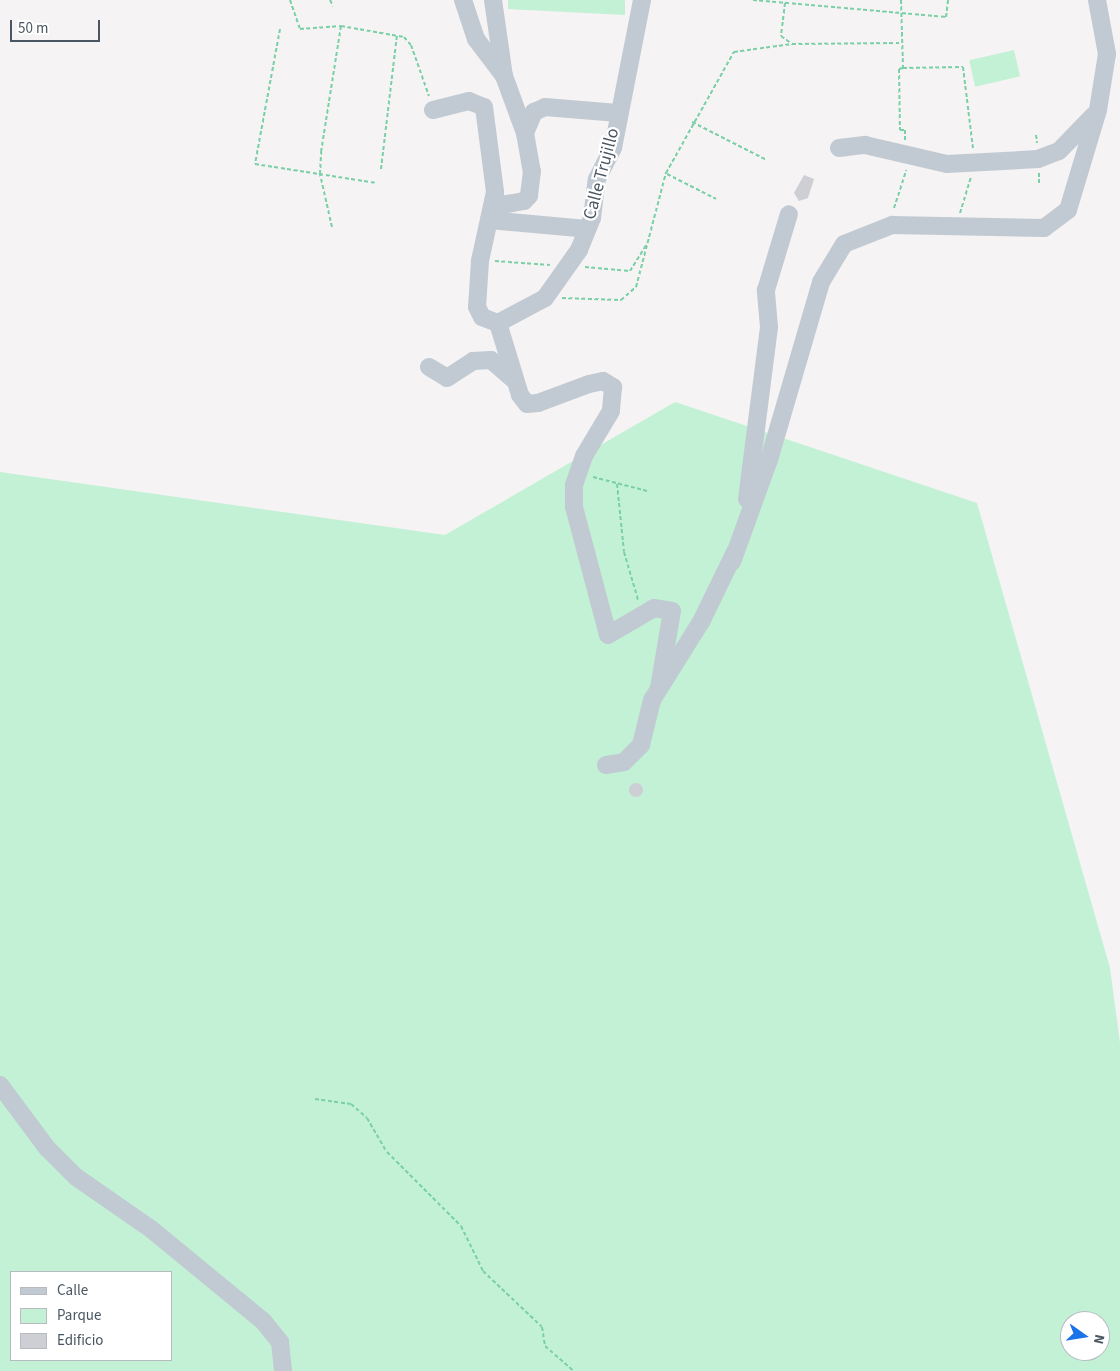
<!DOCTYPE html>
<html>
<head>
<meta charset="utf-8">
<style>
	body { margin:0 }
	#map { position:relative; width:1120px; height:1371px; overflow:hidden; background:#f5f3f3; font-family:"Source Sans 3",sans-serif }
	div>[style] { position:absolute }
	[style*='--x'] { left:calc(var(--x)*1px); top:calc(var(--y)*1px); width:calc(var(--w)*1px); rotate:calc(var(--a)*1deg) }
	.green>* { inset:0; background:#c3f1d5; transform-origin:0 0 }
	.building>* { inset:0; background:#cdcfd5 }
	.round { border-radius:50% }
	.path>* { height:2px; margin-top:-1px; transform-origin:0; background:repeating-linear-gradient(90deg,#7ad0a6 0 4px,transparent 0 6.5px) }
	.minor>* { height:18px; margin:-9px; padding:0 9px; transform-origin:9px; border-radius:9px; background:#c1cad2 }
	span { translate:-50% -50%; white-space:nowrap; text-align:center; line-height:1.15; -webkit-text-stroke:4.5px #fff; paint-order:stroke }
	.street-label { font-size:18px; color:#4a5661 }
	.legend { position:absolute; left:10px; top:1271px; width:162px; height:90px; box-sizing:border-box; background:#fff; border:1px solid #b7bbc0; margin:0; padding:6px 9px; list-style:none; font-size:15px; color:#4a5661 }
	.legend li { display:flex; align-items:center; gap:10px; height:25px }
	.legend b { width:25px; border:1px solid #b7bbc0 }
	.north { position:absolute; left:1060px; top:1311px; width:50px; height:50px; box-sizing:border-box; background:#fff; border:1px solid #b7bbc0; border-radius:50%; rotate:103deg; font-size:14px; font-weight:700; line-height:20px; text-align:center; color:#4a5661 }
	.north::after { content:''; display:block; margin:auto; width:18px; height:22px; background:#1a73e8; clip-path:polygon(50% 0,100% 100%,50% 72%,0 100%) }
	.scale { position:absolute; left:10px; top:20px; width:90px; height:22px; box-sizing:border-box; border:2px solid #4a5661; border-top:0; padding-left:6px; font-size:15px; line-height:18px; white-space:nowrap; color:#4a5661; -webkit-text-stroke:4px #fff; paint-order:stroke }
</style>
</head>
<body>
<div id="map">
	<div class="green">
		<div style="clip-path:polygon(508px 0,625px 0,625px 15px,508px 9px)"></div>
		<div style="left:1014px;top:50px;width:27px;height:46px;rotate:77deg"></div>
		<div style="clip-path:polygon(evenodd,675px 402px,977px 503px,1110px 968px,1120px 1043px,1120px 1371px,0 1371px,0 472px,445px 535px,675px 402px,11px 1272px,171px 1272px,171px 1360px,11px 1360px,11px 1272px,675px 402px,1070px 1321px,1100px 1321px,1100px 1351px,1070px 1351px,1070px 1321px)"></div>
	</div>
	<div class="building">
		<div style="clip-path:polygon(804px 175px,814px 179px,808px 198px,799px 201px,794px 193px)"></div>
		<div class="round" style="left:629px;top:783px;width:14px;height:14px"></div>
	</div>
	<div class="path">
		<div style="--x:290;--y:0;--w:31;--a:71"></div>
		<div style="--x:300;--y:29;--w:41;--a:-4.2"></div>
		<div style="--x:341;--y:26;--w:64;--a:9.9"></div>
		<div style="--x:404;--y:37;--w:11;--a:49"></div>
		<div style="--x:411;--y:45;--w:54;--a:70.6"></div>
		<div style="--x:330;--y:0;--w:7;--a:63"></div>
		<div style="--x:753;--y:0;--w:194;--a:5"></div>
		<div style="--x:946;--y:17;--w:17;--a:-83"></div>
		<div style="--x:901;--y:0;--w:68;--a:88.3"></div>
		<div style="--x:903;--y:68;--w:60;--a:-1"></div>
		<div style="--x:963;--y:67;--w:83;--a:83"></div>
		<div style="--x:785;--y:3;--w:33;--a:97"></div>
		<div style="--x:781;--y:36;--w:14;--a:36"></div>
		<div style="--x:280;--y:29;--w:137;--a:100.5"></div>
		<div style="--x:255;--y:164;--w:123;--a:8.9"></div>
		<div style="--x:903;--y:68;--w:4;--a:166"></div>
		<div style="--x:899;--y:69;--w:61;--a:89.1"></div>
		<div style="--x:900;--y:130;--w:5;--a:0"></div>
		<div style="--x:905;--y:130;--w:10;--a:90"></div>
		<div style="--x:692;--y:122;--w:84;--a:26.9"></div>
		<div style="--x:1036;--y:135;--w:8;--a:83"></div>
		<div style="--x:381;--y:169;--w:135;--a:-83.2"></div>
		<div style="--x:1039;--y:173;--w:12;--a:90"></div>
		<div style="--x:667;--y:174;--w:55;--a:27"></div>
		<div style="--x:894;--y:208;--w:40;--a:-72"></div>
		<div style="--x:960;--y:213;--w:38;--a:-73"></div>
		<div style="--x:332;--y:227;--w:54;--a:-102.8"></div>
		<div style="--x:320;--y:174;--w:22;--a:-87"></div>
		<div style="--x:321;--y:152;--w:128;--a:-81"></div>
		<div style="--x:495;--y:261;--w:55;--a:4.2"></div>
		<div style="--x:585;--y:267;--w:45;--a:5.1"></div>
		<div style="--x:630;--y:271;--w:32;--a:-58"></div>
		<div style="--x:562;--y:298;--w:59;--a:1.9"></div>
		<div style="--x:621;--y:300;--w:20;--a:-41"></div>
		<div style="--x:636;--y:287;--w:118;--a:-75.3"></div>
		<div style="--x:666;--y:173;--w:139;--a:-60.7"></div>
		<div style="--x:734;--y:52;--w:59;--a:-7.9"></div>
		<div style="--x:792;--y:44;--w:107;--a:-0.5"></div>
		<div style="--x:593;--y:477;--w:56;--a:14.5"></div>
		<div style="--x:617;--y:484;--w:68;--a:84.1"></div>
		<div style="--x:624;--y:552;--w:50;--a:73.7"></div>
		<div style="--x:315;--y:1099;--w:36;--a:8"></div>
		<div style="--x:351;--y:1104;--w:21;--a:41"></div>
		<div style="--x:367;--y:1118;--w:39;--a:60"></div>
		<div style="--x:387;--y:1152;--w:105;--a:45"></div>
		<div style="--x:461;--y:1226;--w:50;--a:63.9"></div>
		<div style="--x:483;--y:1271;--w:81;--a:43.5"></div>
		<div style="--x:542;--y:1327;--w:19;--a:81"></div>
		<div style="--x:545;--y:1346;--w:38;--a:41"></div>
	</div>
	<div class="minor">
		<div style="--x:463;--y:0;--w:41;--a:71.6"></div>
		<div style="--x:476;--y:39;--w:46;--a:52.9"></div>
		<div style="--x:493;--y:0;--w:77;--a:81.8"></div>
		<div style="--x:504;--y:76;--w:61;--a:69.8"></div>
		<div style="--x:525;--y:133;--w:39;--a:80"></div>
		<div style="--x:532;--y:171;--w:25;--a:97"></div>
		<div style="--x:529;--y:196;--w:7;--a:135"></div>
		<div style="--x:524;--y:201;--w:29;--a:170"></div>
		<div style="--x:433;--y:110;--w:37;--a:-14"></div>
		<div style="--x:469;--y:101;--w:16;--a:22"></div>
		<div style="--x:484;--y:107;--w:86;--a:82.6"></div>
		<div style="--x:495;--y:192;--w:71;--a:102.3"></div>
		<div style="--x:480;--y:261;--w:46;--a:93.7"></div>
		<div style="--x:477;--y:307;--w:11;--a:63"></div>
		<div style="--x:482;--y:317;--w:17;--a:21"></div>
		<div style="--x:498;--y:323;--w:75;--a:73"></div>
		<div style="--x:520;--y:395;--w:11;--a:52"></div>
		<div style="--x:527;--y:404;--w:11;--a:-5"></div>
		<div style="--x:538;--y:403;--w:54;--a:-20.4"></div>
		<div style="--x:589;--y:384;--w:14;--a:-12"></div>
		<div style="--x:603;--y:381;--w:12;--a:31"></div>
		<div style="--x:613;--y:387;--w:24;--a:95"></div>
		<div style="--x:611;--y:411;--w:52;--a:121"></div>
		<div style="--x:584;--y:456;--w:31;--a:109"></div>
		<div style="--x:574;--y:485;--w:22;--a:90"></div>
		<div style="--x:574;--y:507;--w:132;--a:75.1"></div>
		<div style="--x:608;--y:635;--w:53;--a:-30.4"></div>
		<div style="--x:654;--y:608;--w:18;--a:9"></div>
		<div style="--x:672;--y:611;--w:78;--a:99.6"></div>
		<div style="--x:525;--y:133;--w:23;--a:-67"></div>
		<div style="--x:534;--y:112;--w:12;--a:-24"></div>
		<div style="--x:545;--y:107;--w:73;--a:4.7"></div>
		<div style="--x:839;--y:148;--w:26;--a:-7"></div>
		<div style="--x:865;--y:145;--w:84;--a:13"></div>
		<div style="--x:947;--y:164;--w:91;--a:-3.1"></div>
		<div style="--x:1038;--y:159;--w:22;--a:-21"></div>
		<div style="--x:1059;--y:151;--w:49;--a:-45.8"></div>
		<div style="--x:489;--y:220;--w:98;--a:5.2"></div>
		<div style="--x:498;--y:323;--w:53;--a:-28"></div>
		<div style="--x:545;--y:298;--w:59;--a:-54.7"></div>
		<div style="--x:579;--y:250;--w:35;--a:-68"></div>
		<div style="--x:592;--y:218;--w:39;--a:-83"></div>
		<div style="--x:597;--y:179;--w:35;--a:-63"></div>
		<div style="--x:613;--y:148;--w:151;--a:-78.9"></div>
		<div style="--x:429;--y:367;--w:21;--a:31"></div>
		<div style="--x:447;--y:378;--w:31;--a:-33"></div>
		<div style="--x:473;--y:361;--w:18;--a:-3"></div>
		<div style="--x:491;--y:360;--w:29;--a:41"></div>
		<div style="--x:747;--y:499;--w:173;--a:-82.7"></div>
		<div style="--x:769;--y:327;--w:37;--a:-95"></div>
		<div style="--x:766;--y:290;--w:79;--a:-73.2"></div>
		<div style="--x:732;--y:562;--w:109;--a:-70.1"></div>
		<div style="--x:769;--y:460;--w:185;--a:-73.7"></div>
		<div style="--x:821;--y:282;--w:44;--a:-58.8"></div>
		<div style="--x:844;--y:244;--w:52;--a:-21.6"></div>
		<div style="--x:892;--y:225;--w:152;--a:1.1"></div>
		<div style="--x:1044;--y:228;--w:30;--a:-37"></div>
		<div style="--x:1068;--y:210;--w:104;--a:-73.3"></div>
		<div style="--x:1098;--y:110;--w:57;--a:-80.9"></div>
		<div style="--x:1107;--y:54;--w:55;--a:-100.5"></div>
		<div style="--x:606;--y:765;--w:18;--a:-9"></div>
		<div style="--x:624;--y:762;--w:24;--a:-45"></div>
		<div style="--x:641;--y:745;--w:46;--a:-76.3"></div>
		<div style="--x:652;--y:700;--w:92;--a:-57.9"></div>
		<div style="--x:701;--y:622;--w:78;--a:-64.1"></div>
		<div style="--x:0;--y:1085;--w:79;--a:53.3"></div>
		<div style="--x:47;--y:1148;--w:41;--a:45"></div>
		<div style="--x:76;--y:1177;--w:91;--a:34.7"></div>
		<div style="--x:151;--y:1229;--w:145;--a:39.4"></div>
		<div style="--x:263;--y:1321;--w:27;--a:51"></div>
		<div style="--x:280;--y:1342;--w:29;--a:84"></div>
	</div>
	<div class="street-label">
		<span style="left:602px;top:174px;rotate:-75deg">Calle Trujillo</span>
	</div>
	<ul class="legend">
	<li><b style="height:6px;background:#c1cad2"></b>Calle</li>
	<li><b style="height:14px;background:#c3f1d5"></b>Parque</li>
	<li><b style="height:14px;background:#cdcfd5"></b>Edificio</li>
	</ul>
	<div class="north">N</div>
	<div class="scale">50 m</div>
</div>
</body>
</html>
